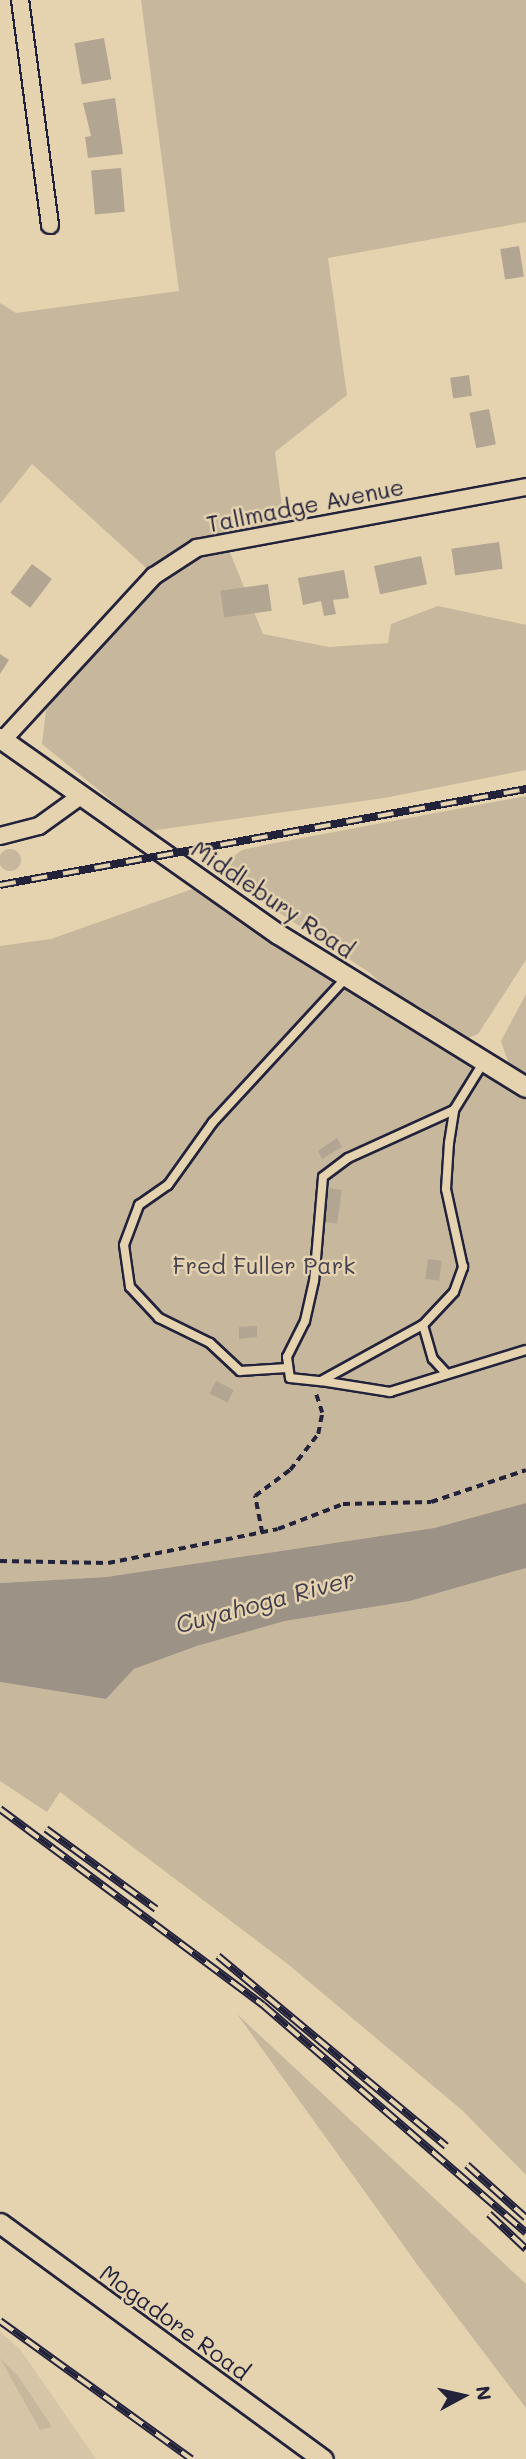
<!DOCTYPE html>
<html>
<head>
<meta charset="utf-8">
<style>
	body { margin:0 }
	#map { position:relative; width:526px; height:2459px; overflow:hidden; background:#e5d3b0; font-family:Mali,sans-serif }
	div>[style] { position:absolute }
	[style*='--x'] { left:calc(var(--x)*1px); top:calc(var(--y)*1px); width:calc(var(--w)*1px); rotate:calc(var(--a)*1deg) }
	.built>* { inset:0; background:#d6c5a7 }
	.green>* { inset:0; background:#c6b79d }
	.round { border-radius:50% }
	.water>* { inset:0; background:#9c9285 }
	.building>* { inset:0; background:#b2a591; transform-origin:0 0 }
	.path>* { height:3.5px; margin-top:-1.75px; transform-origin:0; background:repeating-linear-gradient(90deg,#22223b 0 7px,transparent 0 12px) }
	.roads { filter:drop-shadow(2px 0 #22223b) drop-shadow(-2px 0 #22223b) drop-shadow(0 2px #22223b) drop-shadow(0 -2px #22223b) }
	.service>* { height:8px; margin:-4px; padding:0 4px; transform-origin:4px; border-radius:4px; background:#e5d3b0 }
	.minor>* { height:16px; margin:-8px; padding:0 8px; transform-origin:8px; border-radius:8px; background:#e5d3b0 }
	.tertiary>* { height:19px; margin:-9.5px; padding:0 9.5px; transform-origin:9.5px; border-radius:9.5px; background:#e5d3b0 }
	.rail>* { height:8px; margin-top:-4px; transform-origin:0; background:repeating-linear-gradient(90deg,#e5d3b0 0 16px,#22223b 0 32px); box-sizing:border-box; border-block:2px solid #22223b }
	span { translate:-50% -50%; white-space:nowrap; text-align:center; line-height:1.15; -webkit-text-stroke:5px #e5d3b0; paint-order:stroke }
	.street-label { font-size:23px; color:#22223b }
	.park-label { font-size:23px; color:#43404f }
	.water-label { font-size:24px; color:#403e4e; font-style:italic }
	.north { position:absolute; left:428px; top:2361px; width:70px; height:70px; -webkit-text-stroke:5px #e5d3b0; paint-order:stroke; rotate:82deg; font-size:19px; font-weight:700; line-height:28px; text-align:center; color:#22223b }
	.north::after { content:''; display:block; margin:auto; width:24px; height:32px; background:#22223b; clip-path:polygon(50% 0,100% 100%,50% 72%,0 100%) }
</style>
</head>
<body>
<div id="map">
	<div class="built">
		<div style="clip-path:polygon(0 2332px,20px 2349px,96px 2459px,0 2459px)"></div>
	</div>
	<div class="green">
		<div style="clip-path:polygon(141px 0,526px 0,526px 222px,328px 258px,347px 395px,275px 452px,285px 529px,225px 540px,263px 634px,329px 647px,388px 643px,391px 624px,438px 606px,526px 625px,526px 770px,384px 798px,149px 831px,42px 744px,46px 710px,154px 575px,32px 464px,0 504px,0 303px,16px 313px,179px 291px)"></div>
		<div style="clip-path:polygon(526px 796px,526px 960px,478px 1034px,466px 1039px,417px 1005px,399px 1001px,370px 973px,215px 870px,242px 850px,270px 844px)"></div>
		<div class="round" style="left:-1px;top:849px;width:22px;height:22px"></div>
		<div style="clip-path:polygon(195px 888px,526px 1098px,526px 1503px,434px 1528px,106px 1577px,0 1583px,0 946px,51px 939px)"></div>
		<div style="clip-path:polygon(526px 994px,526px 1078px,511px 1071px,501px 1041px)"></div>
		<div style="clip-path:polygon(526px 1568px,526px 2175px,463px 2111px,289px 1965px,60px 1792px,47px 1812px,0 1781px,0 1682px,106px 1699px,134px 1669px,197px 1646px,285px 1621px,410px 1601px)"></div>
		<div style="clip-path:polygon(237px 2014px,526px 2284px,526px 2408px,419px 2267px)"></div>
		<div style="clip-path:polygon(0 2358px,18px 2376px,52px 2427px,40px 2430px)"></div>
	</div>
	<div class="water">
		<div style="clip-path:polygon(526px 1503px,526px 1568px,410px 1601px,285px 1621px,197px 1646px,134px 1669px,106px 1699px,0 1682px,0 1583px,106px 1577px,434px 1528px)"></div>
	</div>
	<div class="building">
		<div style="left:104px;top:38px;width:42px;height:30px;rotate:80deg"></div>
		<div style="clip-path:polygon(115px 98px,123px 154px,88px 158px,85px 137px,91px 136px,83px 103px)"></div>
		<div style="left:121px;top:168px;width:44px;height:30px;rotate:85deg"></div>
		<div style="left:519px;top:246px;width:31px;height:19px;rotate:81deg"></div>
		<div style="left:469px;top:375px;width:21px;height:19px;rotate:82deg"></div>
		<div style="left:489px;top:409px;width:36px;height:20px;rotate:79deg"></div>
		<div style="left:499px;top:542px;width:27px;height:48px;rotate:82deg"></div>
		<div style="left:421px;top:556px;width:29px;height:48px;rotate:78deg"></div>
		<div style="left:32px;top:564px;width:25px;height:36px;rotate:37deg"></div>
		<div style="clip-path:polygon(344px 570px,349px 598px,333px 600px,336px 614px,324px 616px,321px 601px,303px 605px,298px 578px)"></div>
		<div style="left:268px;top:584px;width:27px;height:48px;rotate:82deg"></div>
		<div style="clip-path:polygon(0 654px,9px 660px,0 674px)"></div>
		<div style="clip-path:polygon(337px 1138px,342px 1147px,322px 1159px,318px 1151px)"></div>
		<div style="left:328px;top:1188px;width:14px;height:34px;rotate:8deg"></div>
		<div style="left:428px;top:1259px;width:14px;height:20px;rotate:8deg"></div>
		<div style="clip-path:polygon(257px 1326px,257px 1337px,239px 1339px,239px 1327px)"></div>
		<div style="left:216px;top:1381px;width:20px;height:14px;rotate:27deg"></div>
	</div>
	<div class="path">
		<div style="--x:262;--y:1533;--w:38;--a:-101"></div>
		<div style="--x:255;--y:1496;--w:44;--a:-36.6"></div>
		<div style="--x:290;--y:1470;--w:46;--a:-52.1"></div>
		<div style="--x:318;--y:1434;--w:21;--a:-79"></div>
		<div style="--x:322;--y:1413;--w:22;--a:-108"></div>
		<div style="--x:0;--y:1561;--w:108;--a:1.1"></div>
		<div style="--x:108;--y:1563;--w:173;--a:-11.3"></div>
		<div style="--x:278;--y:1529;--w:70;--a:-21"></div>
		<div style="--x:343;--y:1504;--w:88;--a:-1.3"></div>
		<div style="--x:431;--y:1502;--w:100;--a:-18.6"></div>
	</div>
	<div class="roads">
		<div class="service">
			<div style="--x:454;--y:1110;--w:116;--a:155.6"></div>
			<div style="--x:348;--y:1158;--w:31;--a:143"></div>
			<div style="--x:323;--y:1177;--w:104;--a:94.9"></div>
			<div style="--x:314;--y:1281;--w:41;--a:102.7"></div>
			<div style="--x:305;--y:1321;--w:40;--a:116.6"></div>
			<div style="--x:287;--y:1357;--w:21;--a:82"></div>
			<div style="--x:290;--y:1378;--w:31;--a:6"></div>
			<div style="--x:321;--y:1381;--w:116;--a:-28.8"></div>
			<div style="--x:423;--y:1325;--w:45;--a:-46.8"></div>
			<div style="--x:454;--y:1292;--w:27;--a:-70"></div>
			<div style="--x:463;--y:1267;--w:80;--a:-102.3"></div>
			<div style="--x:446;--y:1189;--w:46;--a:-86.3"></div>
			<div style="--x:449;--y:1143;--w:33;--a:-81"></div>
			<div style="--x:454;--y:1110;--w:55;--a:-58.3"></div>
			<div style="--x:423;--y:1325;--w:35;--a:74"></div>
			<div style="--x:433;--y:1359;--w:18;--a:47"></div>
			<div style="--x:287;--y:1368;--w:47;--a:176.3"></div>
			<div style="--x:240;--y:1371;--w:41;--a:-137"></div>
			<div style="--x:210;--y:1343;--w:57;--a:-153.9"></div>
			<div style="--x:159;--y:1318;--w:42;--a:-133.1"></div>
			<div style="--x:130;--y:1287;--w:42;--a:-98.1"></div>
			<div style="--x:124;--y:1245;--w:43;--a:-69.4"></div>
			<div style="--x:139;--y:1205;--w:35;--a:-35"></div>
			<div style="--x:168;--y:1185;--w:77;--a:-54.5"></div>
			<div style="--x:213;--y:1122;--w:196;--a:-47.3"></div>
			<div style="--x:321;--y:1381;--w:70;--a:9.1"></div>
			<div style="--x:390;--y:1392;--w:142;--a:-17.2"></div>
		</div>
		<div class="minor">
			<div style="--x:20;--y:0;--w:227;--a:82.4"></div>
			<div style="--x:3;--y:740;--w:223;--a:-47.4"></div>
			<div style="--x:154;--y:576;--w:51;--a:-33.1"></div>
			<div style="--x:197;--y:548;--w:335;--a:-10.5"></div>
			<div style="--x:0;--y:836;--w:40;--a:-14.4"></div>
			<div style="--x:39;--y:826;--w:53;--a:-35.8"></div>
		</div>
		<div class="tertiary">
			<div style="--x:0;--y:738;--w:340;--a:35.2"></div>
			<div style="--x:278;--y:934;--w:291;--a:31.7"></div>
			<div style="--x:0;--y:2223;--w:400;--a:36.2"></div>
		</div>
	</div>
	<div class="rail">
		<div style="--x:0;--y:885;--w:535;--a:-10.34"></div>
		<div style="--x:0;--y:1809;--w:328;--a:36.7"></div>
		<div style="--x:263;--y:2005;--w:348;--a:40.9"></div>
		<div style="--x:46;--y:1829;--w:136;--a:36"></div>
		<div style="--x:218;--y:1956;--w:297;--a:39.8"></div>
		<div style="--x:467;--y:2165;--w:79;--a:41.9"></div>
		<div style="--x:489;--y:2214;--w:51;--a:43.4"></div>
		<div style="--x:0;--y:2321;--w:236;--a:35.8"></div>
	</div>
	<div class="street-label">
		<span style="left:305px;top:505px;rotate:-11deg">Tallmadge Avenue</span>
		<span style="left:273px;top:899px;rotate:34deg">Middlebury Road</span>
		<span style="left:175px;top:2322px;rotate:36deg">Mogadore Road</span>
	</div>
	<div class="park-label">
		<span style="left:264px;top:1265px">Fred Fuller Park</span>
	</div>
	<div class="water-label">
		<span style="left:265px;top:1601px;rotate:-15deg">Cuyahoga River</span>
	</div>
	<div class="north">N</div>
</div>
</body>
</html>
